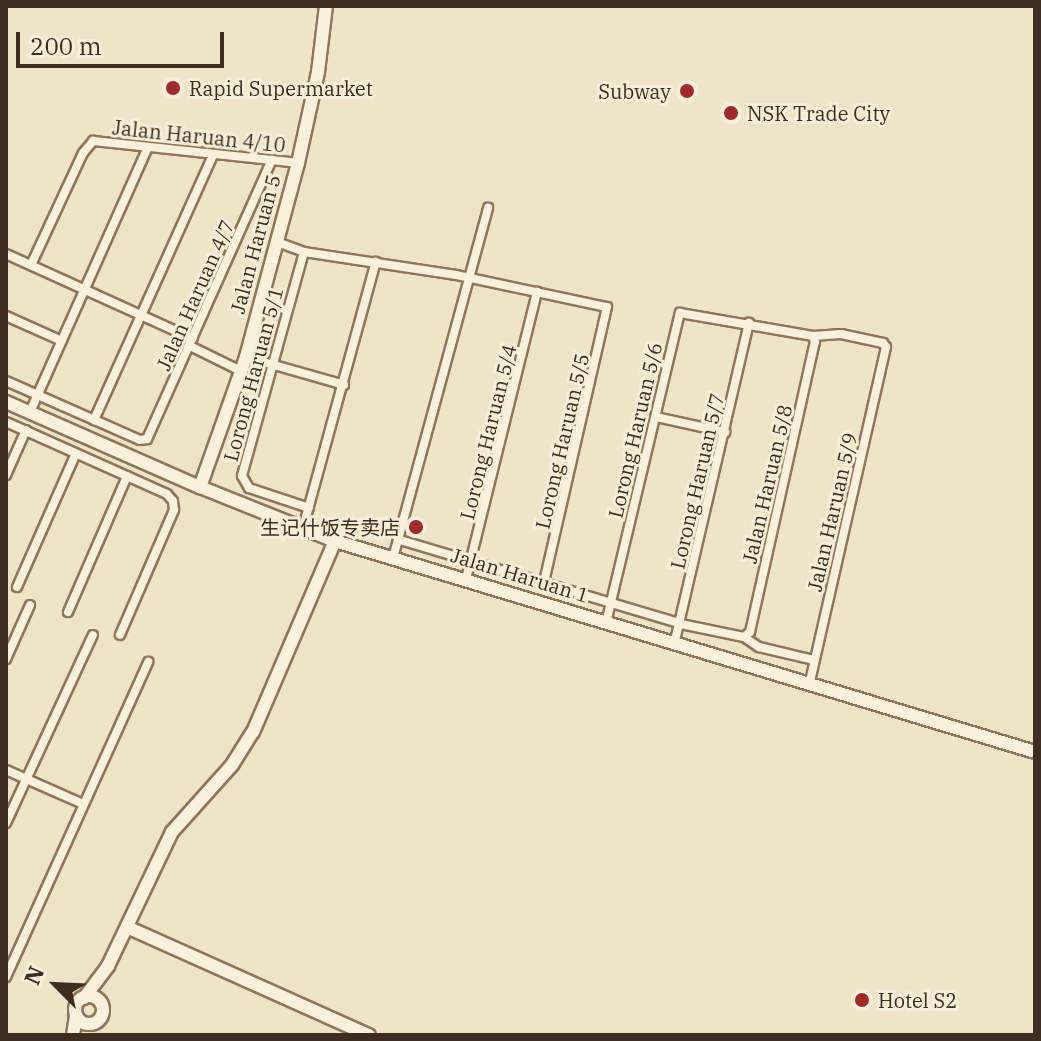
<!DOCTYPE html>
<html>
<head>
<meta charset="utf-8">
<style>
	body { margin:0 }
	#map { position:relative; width:1041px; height:1041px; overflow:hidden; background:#f0e4c8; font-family:"IBM Plex Serif","Noto Sans SC",serif }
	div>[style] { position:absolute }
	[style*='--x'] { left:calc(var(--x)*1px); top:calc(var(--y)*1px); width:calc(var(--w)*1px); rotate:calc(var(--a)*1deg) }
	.roads { filter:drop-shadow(2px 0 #8d765c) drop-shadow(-2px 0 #8d765c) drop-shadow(0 2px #8d765c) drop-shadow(0 -2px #8d765c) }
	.street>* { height:8px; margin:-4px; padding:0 4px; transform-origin:4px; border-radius:4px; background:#faf1dc }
	.secondary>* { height:12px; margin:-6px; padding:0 6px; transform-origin:6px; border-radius:6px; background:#faf1dc }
	.secondary>.ring { margin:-6px; padding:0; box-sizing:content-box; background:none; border:12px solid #faf1dc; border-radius:50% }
	.dots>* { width:22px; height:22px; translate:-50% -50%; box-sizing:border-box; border:4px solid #f7eed8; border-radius:50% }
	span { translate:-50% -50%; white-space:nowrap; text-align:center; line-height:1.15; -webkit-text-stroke:6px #f7eed8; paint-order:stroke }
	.poi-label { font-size:20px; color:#3d2e20 }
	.left { translate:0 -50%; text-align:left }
	.right { translate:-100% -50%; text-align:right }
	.street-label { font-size:20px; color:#3d2e20 }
	.frame { position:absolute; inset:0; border:8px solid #3d2e20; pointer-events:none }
	.north { position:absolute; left:16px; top:945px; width:80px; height:80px; -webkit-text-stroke:6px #f7eed8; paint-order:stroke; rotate:294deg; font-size:22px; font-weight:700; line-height:32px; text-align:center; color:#3d2e20 }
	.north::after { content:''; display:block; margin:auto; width:28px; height:36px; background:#3d2e20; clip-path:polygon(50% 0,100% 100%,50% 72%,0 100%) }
	.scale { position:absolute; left:16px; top:32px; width:208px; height:36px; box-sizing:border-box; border:4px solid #3d2e20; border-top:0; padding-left:10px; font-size:24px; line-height:28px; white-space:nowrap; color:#3d2e20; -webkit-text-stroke:6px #f7eed8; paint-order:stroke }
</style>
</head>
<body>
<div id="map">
	<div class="roads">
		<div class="street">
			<div style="--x:277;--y:242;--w:29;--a:20"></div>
			<div style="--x:304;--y:252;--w:154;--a:8.6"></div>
			<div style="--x:456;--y:275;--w:154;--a:12"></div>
			<div style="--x:607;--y:307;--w:283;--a:102.9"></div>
			<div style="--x:304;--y:252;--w:232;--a:105.5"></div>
			<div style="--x:242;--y:476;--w:14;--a:60"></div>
			<div style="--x:249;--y:488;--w:63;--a:18.4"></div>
			<div style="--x:6;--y:254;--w:205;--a:24.4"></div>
			<div style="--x:31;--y:265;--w:123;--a:-65.1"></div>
			<div style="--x:83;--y:153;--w:16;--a:-50"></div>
			<div style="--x:93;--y:141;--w:206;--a:6.1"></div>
			<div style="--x:6;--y:316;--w:61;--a:24.1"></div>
			<div style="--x:190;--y:346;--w:57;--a:26.1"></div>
			<div style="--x:246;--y:357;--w:102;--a:15.9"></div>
			<div style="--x:6;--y:381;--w:146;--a:23.8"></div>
			<div style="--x:140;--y:440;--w:7;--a:-8"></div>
			<div style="--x:147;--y:439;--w:306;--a:-65.9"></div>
			<div style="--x:30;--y:412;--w:288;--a:-66"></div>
			<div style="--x:656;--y:417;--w:71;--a:12.3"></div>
			<div style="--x:94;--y:420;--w:290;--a:-65.8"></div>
			<div style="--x:6;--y:422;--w:176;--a:24.1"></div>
			<div style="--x:167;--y:494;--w:9;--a:49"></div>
			<div style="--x:173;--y:501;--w:9;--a:84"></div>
			<div style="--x:174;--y:510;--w:136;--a:113.4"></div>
			<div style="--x:6;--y:475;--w:49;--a:-66"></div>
			<div style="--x:303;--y:528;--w:276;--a:-74.7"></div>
			<div style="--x:400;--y:540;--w:293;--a:16.6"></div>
			<div style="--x:681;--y:624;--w:64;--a:11.7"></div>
			<div style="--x:744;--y:637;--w:18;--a:34"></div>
			<div style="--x:759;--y:647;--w:57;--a:13.3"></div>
			<div style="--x:393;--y:558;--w:363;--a:-74.8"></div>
			<div style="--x:466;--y:579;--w:296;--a:-76.1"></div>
			<div style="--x:17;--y:587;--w:146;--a:-66.2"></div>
			<div style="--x:68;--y:612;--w:148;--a:-66.5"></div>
			<div style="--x:606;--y:623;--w:319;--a:-76.6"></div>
			<div style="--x:680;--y:313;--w:135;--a:9.8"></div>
			<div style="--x:813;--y:336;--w:28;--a:-4"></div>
			<div style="--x:841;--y:334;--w:43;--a:12.1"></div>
			<div style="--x:883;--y:343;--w:5;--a:53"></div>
			<div style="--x:886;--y:347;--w:347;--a:102.8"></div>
			<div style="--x:744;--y:637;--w:8;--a:-40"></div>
			<div style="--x:750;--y:632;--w:297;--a:-77.4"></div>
			<div style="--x:815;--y:342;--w:6;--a:-108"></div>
			<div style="--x:674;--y:645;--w:331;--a:-76.9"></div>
			<div style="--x:6;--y:659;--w:59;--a:-66"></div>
			<div style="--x:6;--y:770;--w:84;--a:23.8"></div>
			<div style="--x:6;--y:823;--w:207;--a:-65.2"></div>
			<div style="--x:6;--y:977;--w:346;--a:-65.7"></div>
		</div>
		<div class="secondary">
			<div style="--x:6;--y:402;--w:212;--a:23.7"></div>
			<div style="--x:200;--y:487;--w:145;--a:21.8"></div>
			<div style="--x:335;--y:541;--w:731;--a:16.77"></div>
			<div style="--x:200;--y:487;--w:138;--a:-70.5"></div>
			<div style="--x:246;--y:357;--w:201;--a:-75"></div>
			<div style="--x:298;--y:163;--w:93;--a:-77.6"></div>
			<div style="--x:318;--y:72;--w:66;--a:-83.1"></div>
			<div style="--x:127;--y:927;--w:265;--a:24.1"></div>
			<div class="ring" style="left:75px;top:996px;width:16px;height:16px"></div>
			<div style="--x:84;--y:998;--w:40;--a:-53"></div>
			<div style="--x:108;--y:966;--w:148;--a:-64.5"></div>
			<div style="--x:172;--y:832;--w:90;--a:-48.2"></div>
			<div style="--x:232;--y:765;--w:39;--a:-58"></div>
			<div style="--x:253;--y:732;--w:208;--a:-66.8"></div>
			<div style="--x:73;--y:1035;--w:20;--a:-81"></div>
		</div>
	</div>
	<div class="dots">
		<div style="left:173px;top:88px;background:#9e2a2b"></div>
		<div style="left:687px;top:91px;background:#9e2a2b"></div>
		<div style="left:731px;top:113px;background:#9e2a2b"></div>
		<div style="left:416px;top:527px;background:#9e2a2b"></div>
		<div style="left:862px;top:1000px;background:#9e2a2b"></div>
	</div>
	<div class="poi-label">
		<span class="left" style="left:189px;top:88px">Rapid Supermarket</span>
		<span class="right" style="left:671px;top:91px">Subway</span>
		<span class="left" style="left:747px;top:113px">NSK Trade City</span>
		<span class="right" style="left:400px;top:527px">生记什饭专卖店</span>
		<span class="left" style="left:878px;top:1000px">Hotel S2</span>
	</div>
	<div class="street-label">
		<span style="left:199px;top:136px;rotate:6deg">Jalan Haruan 4/10</span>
		<span style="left:255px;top:244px;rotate:-75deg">Jalan Haruan 5</span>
		<span style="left:195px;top:295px;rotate:-66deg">Jalan Haruan 4/7</span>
		<span style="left:253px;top:374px;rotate:-75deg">Lorong Haruan 5/1</span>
		<span style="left:635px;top:430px;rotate:-77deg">Lorong Haruan 5/6</span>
		<span style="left:488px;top:432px;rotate:-76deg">Lorong Haruan 5/4</span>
		<span style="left:562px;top:441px;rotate:-77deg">Lorong Haruan 5/5</span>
		<span style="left:697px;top:481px;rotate:-77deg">Lorong Haruan 5/7</span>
		<span style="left:767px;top:484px;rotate:-77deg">Jalan Haruan 5/8</span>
		<span style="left:832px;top:512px;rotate:-77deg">Jalan Haruan 5/9</span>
		<span style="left:520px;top:575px;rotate:17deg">Jalan Haruan 1</span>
	</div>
	<div class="frame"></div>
	<div class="north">N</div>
	<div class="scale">200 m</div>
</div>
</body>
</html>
